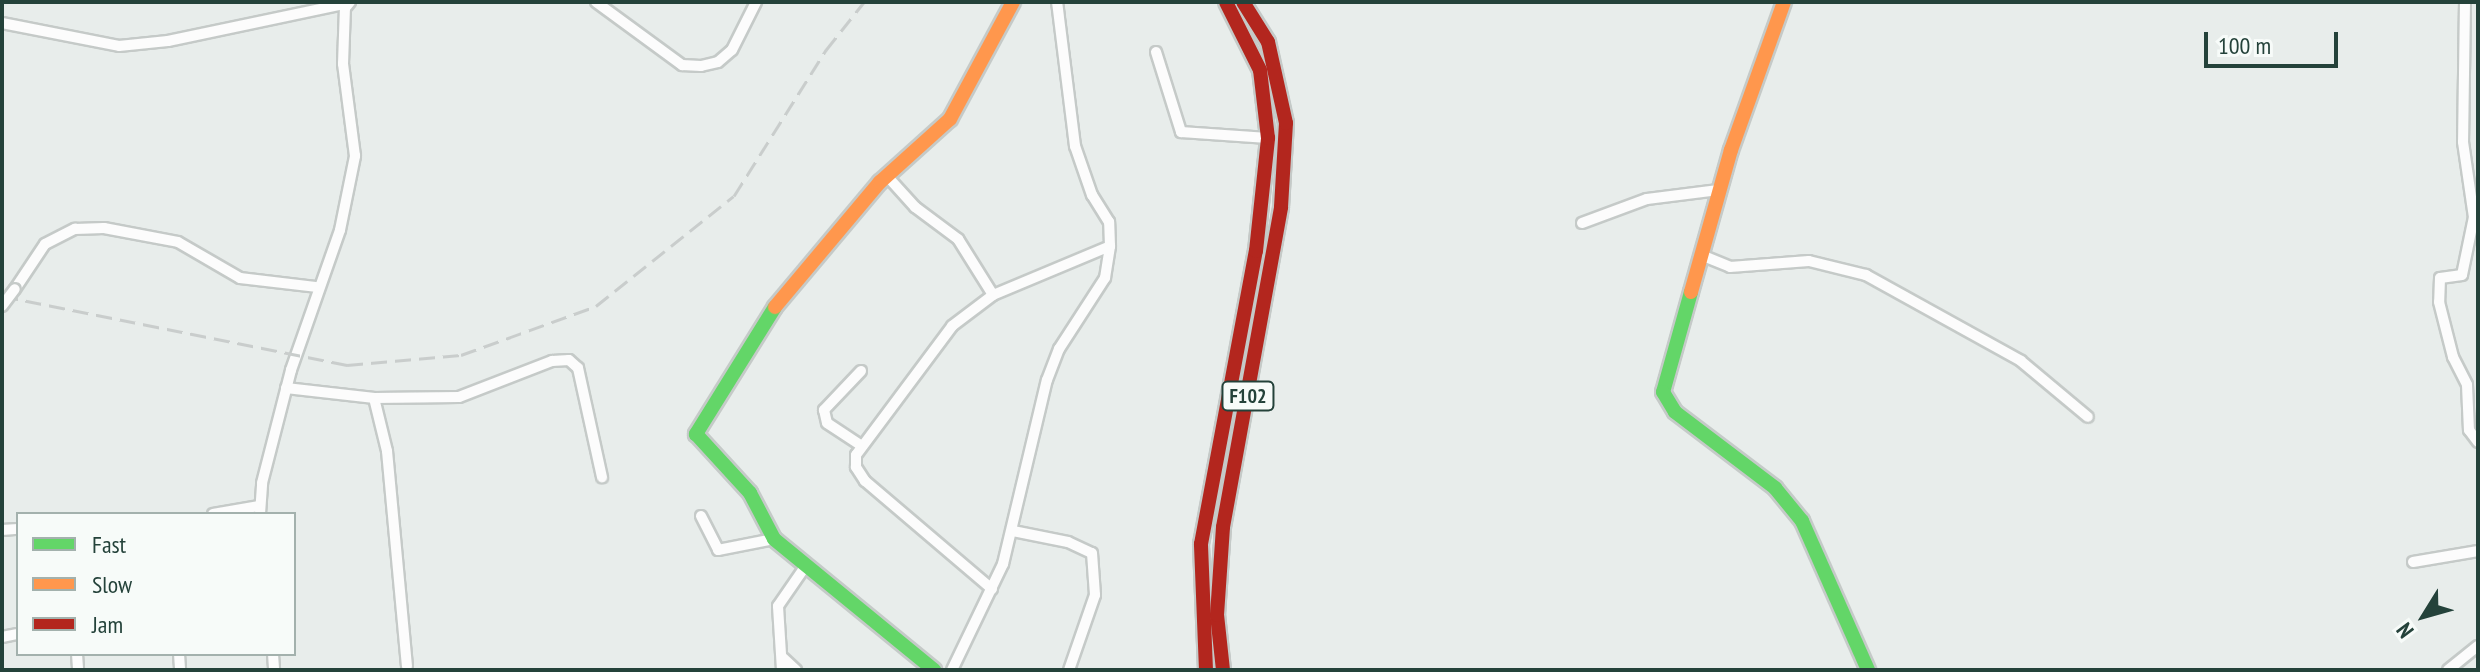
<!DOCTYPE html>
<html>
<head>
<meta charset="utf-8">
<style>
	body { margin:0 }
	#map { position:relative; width:2480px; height:672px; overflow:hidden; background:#e8edeb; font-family:"PT Sans Narrow",sans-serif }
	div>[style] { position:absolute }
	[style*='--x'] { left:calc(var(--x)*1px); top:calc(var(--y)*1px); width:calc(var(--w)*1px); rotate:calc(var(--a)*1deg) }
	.roads { filter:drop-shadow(2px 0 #c5cac8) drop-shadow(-2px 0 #c5cac8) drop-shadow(0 2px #c5cac8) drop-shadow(0 -2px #c5cac8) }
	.street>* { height:10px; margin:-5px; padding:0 5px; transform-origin:5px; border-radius:5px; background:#fcfcfc }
	.fast>* { height:14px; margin:-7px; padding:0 7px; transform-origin:7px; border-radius:7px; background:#63d668 }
	.slow>* { height:14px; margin:-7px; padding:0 7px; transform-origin:7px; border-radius:7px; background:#ff974d }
	.jam>* { height:14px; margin:-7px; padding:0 7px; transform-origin:7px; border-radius:7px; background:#b3261e }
	.rail>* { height:3px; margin-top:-1.5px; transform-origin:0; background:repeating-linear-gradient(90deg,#c9cdcc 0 16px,transparent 0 24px) }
	.bridges { filter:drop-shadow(2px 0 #c5cac8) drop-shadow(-2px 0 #c5cac8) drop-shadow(0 2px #c5cac8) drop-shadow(0 -2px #c5cac8) }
	.street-bridge>* { height:10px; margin:-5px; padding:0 5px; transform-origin:5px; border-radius:5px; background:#fcfcfc }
	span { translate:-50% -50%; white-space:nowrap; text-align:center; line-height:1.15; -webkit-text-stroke:8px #f7fbf9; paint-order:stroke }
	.shield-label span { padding:2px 6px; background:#f7fbf9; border:2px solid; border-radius:6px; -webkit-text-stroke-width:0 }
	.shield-label { font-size:20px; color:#24423a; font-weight:700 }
	.frame { position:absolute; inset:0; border:4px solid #24423a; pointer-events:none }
	.legend { position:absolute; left:16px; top:512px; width:280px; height:144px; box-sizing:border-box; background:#f7fbf9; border:2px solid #a3b1ad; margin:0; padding:10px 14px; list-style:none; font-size:24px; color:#24423a }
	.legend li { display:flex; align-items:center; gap:16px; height:40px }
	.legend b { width:40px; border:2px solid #a3b1ad }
	.north { position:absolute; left:2384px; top:576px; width:80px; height:80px; -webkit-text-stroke:6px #f7fbf9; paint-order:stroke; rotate:233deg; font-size:22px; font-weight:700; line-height:32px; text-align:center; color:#24423a }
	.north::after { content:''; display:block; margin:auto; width:28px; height:36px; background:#24423a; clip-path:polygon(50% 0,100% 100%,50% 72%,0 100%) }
	.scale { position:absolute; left:2204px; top:32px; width:134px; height:36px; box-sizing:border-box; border:4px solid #24423a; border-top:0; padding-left:10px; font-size:24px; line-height:28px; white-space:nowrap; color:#24423a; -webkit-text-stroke:6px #f7fbf9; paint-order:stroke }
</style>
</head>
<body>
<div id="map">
	<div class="roads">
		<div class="street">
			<div style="--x:596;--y:2;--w:107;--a:36.2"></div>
			<div style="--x:682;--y:65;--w:19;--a:3"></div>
			<div style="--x:701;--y:66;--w:17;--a:-13"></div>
			<div style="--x:718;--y:62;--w:18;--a:-41"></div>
			<div style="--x:732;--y:50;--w:54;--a:-63.4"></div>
			<div style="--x:2465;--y:2;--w:140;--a:90.8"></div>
			<div style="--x:2463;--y:142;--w:76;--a:81.7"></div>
			<div style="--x:2474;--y:217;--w:59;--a:101.7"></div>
			<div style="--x:2462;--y:275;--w:22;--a:172"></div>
			<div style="--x:2440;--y:278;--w:24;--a:92"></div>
			<div style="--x:2439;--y:302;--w:57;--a:75.7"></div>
			<div style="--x:2453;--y:357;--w:31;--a:63"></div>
			<div style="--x:2467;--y:385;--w:45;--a:87.5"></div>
			<div style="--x:2469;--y:430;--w:15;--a:53"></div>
			<div style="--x:2;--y:23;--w:119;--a:11.1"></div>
			<div style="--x:119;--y:46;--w:49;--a:-5.8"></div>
			<div style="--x:168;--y:41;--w:184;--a:-11.9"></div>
			<div style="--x:1156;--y:52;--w:84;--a:72.6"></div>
			<div style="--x:1181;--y:132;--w:87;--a:3.9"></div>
			<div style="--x:887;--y:176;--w:42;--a:47.9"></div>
			<div style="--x:915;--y:207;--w:54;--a:36.7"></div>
			<div style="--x:958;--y:239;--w:66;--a:58"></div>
			<div style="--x:1582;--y:223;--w:69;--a:-20.3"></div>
			<div style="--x:1647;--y:199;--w:72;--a:-7.2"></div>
			<div style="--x:1701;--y:255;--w:31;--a:22"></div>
			<div style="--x:1730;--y:267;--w:79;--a:-4.3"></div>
			<div style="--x:1809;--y:261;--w:59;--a:13.8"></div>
			<div style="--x:1866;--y:275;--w:177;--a:29"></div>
			<div style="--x:2021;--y:361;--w:87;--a:39.9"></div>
			<div style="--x:15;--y:289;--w:54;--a:-56.3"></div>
			<div style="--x:45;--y:244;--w:34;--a:-27"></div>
			<div style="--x:75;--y:229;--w:29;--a:-2"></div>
			<div style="--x:104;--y:228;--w:75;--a:10.7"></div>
			<div style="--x:178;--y:242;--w:72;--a:30.1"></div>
			<div style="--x:240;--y:278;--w:78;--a:6.7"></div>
			<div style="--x:861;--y:371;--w:54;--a:133.5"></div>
			<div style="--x:824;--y:410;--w:13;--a:77"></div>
			<div style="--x:827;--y:423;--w:42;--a:33.3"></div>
			<div style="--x:286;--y:388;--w:89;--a:6.5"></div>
			<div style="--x:374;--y:398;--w:85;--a:-0.7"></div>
			<div style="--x:459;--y:397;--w:100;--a:-21.2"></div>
			<div style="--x:552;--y:361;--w:17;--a:-3"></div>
			<div style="--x:569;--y:360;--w:12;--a:42"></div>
			<div style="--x:578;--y:368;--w:112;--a:77.6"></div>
			<div style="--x:374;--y:398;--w:55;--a:76.2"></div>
			<div style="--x:387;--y:451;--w:216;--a:84.7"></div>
			<div style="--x:213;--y:514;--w:47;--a:-9.9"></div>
			<div style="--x:260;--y:514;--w:31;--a:-86"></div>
			<div style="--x:262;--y:483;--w:117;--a:-75.6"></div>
			<div style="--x:291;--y:370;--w:148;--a:-70.7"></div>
			<div style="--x:340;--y:230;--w:76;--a:-78.5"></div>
			<div style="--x:355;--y:156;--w:93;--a:-97.4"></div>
			<div style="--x:343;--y:64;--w:56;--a:-88"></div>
			<div style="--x:345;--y:8;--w:8;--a:-50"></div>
			<div style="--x:701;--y:516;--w:38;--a:63"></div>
			<div style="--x:718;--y:550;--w:57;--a:-11.1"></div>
			<div style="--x:2;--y:530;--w:16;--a:-4"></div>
			<div style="--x:1013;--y:531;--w:56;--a:11.3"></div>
			<div style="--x:1068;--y:542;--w:26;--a:25"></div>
			<div style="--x:1092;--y:553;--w:42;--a:85.9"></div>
			<div style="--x:1095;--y:595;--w:79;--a:109.1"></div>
			<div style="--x:2413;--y:562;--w:66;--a:-9.6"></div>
			<div style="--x:992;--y:589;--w:167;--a:-139.6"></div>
			<div style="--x:865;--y:481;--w:17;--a:-123"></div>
			<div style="--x:856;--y:467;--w:12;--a:-90"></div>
			<div style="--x:856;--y:455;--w:161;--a:-53.3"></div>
			<div style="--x:952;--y:326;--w:51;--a:-37.1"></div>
			<div style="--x:993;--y:295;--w:127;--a:-22.7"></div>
			<div style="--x:2;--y:637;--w:16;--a:-11"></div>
			<div style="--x:77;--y:654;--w:16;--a:86"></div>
			<div style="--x:179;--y:654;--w:16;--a:86"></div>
			<div style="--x:273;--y:654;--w:16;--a:86"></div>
			<div style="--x:783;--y:658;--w:18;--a:43"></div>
			<div style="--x:782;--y:670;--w:64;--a:-93.6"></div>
			<div style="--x:778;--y:606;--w:51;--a:-55.4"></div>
			<div style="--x:952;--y:670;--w:118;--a:-64.3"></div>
			<div style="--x:1003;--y:564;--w:189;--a:-76.6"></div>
			<div style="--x:1047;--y:380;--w:33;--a:-69"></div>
			<div style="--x:1059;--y:349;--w:85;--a:-57.1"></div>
			<div style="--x:1105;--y:278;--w:32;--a:-81"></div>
			<div style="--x:1110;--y:246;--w:24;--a:-92"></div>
			<div style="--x:1109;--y:222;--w:32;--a:-122"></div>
			<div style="--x:1092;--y:195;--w:52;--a:-109.1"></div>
			<div style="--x:1075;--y:146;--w:145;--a:-97.1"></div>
			<div style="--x:2448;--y:670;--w:38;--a:-39"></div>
		</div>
		<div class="fast">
			<div style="--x:1691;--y:292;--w:104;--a:105.6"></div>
			<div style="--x:1663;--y:392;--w:23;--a:59"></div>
			<div style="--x:1675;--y:412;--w:126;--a:37.2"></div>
			<div style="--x:1775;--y:488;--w:43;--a:50.7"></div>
			<div style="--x:1802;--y:521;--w:163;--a:66.1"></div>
			<div style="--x:775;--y:307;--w:150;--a:121.9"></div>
			<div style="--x:696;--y:434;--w:80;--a:47.5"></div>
			<div style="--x:750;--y:493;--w:52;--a:62.4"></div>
			<div style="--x:774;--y:539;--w:207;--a:39.3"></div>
		</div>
		<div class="slow">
			<div style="--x:1691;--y:292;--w:148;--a:-74.3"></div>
			<div style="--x:1731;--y:150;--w:157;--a:-70.3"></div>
			<div style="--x:775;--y:307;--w:163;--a:-50"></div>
			<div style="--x:880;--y:182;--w:94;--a:-42"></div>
			<div style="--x:950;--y:119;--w:133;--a:-61.7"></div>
		</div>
		<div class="jam">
			<div style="--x:1206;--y:670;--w:126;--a:-92.3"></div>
			<div style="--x:1201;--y:544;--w:298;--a:-79.4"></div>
			<div style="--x:1256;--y:251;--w:114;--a:-83.9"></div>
			<div style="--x:1268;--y:138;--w:68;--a:-96.7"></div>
			<div style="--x:1260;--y:70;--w:76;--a:-116.6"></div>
			<div style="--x:1223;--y:670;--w:55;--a:-96.2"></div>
			<div style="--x:1217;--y:615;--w:88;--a:-86.1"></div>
			<div style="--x:1223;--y:527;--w:325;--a:-79.7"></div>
			<div style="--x:1281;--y:207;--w:84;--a:-86.6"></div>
			<div style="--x:1286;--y:123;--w:83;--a:-102.5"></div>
			<div style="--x:1268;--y:42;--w:47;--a:-122"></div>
		</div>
	</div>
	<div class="rail">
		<div style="--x:2;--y:296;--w:352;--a:11.3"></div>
		<div style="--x:347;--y:365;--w:114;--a:-5"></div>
		<div style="--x:461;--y:355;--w:144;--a:-19.9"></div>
		<div style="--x:596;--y:306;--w:176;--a:-38.6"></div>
		<div style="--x:734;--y:196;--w:173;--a:-57.8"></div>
		<div style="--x:826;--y:50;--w:61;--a:-51.6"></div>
	</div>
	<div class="bridges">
		<div class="street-bridge">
			<div style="--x:2;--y:306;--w:21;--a:-53"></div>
		</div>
	</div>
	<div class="shield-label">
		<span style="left:1248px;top:396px">F102</span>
	</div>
	<div class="frame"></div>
	<ul class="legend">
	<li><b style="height:10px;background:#63d668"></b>Fast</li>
	<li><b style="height:10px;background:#ff974d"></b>Slow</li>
	<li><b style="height:10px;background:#b3261e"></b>Jam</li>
	</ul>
	<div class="north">N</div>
	<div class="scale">100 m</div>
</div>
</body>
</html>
